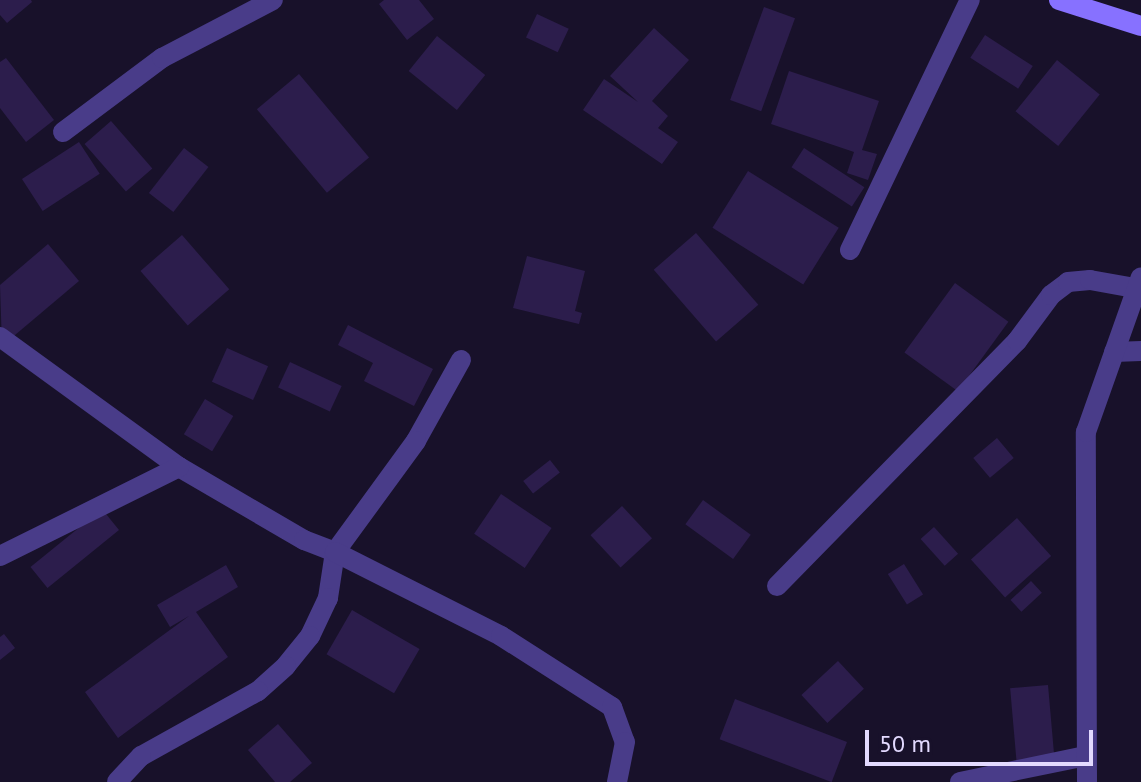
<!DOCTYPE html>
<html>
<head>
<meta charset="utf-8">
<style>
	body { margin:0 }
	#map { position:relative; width:1141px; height:782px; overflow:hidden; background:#18112a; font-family:"PT Sans",sans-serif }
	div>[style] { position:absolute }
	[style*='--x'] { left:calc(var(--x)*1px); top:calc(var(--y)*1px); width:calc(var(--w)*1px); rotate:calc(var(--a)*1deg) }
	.building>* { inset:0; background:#2c1d4c; transform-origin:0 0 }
	.street>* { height:20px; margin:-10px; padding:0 10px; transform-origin:10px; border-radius:10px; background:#493c89 }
	.secondary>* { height:20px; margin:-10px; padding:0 10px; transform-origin:10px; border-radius:10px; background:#8771ff }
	span { translate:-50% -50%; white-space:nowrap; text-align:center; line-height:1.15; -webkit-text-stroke:6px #18112a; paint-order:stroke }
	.scale { position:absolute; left:865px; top:730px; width:228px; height:36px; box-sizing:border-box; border:4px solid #e3daff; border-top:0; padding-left:10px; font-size:24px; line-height:28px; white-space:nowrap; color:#e3daff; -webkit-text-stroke:6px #18112a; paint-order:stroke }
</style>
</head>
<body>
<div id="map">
	<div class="building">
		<div style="clip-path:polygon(0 0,31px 0,32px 2px,7px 23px,0 15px)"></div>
		<div style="clip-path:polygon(384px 0,419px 0,434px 19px,407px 40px,379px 4px)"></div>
		<div style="left:764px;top:7px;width:33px;height:99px;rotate:20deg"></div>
		<div style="left:537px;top:14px;width:35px;height:26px;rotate:25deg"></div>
		<div style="clip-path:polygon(654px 28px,689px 60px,652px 101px,668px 116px,658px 128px,678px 142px,662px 164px,583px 110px,604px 79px,638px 102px,610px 76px)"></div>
		<div style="left:985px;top:35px;width:57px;height:27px;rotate:33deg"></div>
		<div style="left:437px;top:36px;width:62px;height:45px;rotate:39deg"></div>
		<div style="clip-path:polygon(6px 58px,54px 120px,26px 142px,0 108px,0 62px)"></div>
		<div style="left:1057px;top:60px;width:55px;height:66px;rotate:39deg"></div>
		<div style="clip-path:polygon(789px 71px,879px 101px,862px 150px,877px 154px,868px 180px,847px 173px,854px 152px,771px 124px)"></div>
		<div style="left:299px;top:74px;width:109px;height:55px;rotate:50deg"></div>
		<div style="left:111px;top:121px;width:63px;height:35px;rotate:49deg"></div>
		<div style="left:79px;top:142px;width:38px;height:68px;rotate:57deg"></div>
		<div style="left:184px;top:148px;width:31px;height:57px;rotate:38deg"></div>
		<div style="left:804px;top:148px;width:72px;height:23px;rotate:33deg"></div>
		<div style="left:748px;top:171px;width:107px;height:67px;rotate:32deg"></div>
		<div style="left:696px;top:233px;width:95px;height:56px;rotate:49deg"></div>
		<div style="left:182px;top:235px;width:72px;height:55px;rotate:49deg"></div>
		<div style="clip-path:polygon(48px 244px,79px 281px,2px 346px,0 285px)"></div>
		<div style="clip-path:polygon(527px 256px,585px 271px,575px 311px,582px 313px,579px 324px,513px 308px)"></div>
		<div style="left:955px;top:283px;width:66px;height:86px;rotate:36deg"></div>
		<div style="clip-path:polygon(348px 325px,433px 369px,414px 406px,364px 381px,373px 363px,338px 345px)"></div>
		<div style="left:227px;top:348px;width:45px;height:37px;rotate:24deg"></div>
		<div style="left:290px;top:362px;width:57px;height:28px;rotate:25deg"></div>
		<div style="left:205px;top:399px;width:33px;height:41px;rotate:31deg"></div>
		<div style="left:997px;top:438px;width:26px;height:31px;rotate:50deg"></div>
		<div style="left:550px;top:460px;width:16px;height:34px;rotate:52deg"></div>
		<div style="left:501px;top:494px;width:61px;height:48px;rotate:34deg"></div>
		<div style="left:703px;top:500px;width:59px;height:30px;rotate:36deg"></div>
		<div style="left:622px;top:506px;width:44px;height:43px;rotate:47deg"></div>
		<div style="left:102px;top:509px;width:27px;height:92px;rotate:51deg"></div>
		<div style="left:1017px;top:518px;width:51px;height:62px;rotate:48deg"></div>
		<div style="left:934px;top:527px;width:36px;height:18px;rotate:48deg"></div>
		<div style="left:904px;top:564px;width:36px;height:19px;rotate:58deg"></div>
		<div style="clip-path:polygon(226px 565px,238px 587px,196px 612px,228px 657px,118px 738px,85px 692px,189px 616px,170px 627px,157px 605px)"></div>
		<div style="left:1031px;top:581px;width:16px;height:28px;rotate:47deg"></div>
		<div style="left:352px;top:610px;width:78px;height:51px;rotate:30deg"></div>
		<div style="clip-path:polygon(4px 634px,15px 648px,0 660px,0 637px)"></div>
		<div style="left:838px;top:661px;width:38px;height:50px;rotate:47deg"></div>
		<div style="left:1048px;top:685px;width:87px;height:38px;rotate:85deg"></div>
		<div style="left:735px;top:699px;width:120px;height:43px;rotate:21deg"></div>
		<div style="clip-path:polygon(278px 724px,312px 763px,290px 782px,275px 782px,248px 750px)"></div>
	</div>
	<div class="street">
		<div style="--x:63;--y:132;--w:124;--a:-36.8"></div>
		<div style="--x:162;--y:58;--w:125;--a:-27.6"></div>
		<div style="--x:850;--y:250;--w:277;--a:-64.4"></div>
		<div style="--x:0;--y:337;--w:221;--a:36"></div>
		<div style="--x:179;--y:467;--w:145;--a:30.3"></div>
		<div style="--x:304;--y:540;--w:33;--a:21"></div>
		<div style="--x:335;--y:552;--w:47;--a:98.7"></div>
		<div style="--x:328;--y:598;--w:42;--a:115.3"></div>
		<div style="--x:310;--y:636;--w:38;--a:129"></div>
		<div style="--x:286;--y:666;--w:38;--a:138"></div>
		<div style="--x:258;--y:691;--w:134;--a:150.9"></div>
		<div style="--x:141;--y:756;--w:35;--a:133"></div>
		<div style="--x:1114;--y:352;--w:27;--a:-2"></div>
		<div style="--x:461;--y:360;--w:93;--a:119.1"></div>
		<div style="--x:416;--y:441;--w:137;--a:126.1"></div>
		<div style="--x:335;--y:552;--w:186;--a:26.8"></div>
		<div style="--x:501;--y:636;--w:132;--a:32.6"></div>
		<div style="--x:612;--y:707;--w:37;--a:70"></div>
		<div style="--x:625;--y:742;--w:41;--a:101.3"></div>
		<div style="--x:0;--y:556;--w:200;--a:-26.4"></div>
		<div style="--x:777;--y:586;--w:343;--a:-45.6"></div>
		<div style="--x:1017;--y:341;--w:57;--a:-53.5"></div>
		<div style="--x:1051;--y:295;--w:21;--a:-37"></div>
		<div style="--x:1068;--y:282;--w:22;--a:-5"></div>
		<div style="--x:1090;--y:280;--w:46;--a:10.1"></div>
		<div style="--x:960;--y:782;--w:129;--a:-11.7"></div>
		<div style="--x:1087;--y:782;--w:350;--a:-90.2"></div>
		<div style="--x:1086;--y:432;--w:164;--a:-70.5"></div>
	</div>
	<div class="secondary">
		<div style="--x:1059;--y:0;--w:86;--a:17.6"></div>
	</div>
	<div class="scale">50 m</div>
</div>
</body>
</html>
